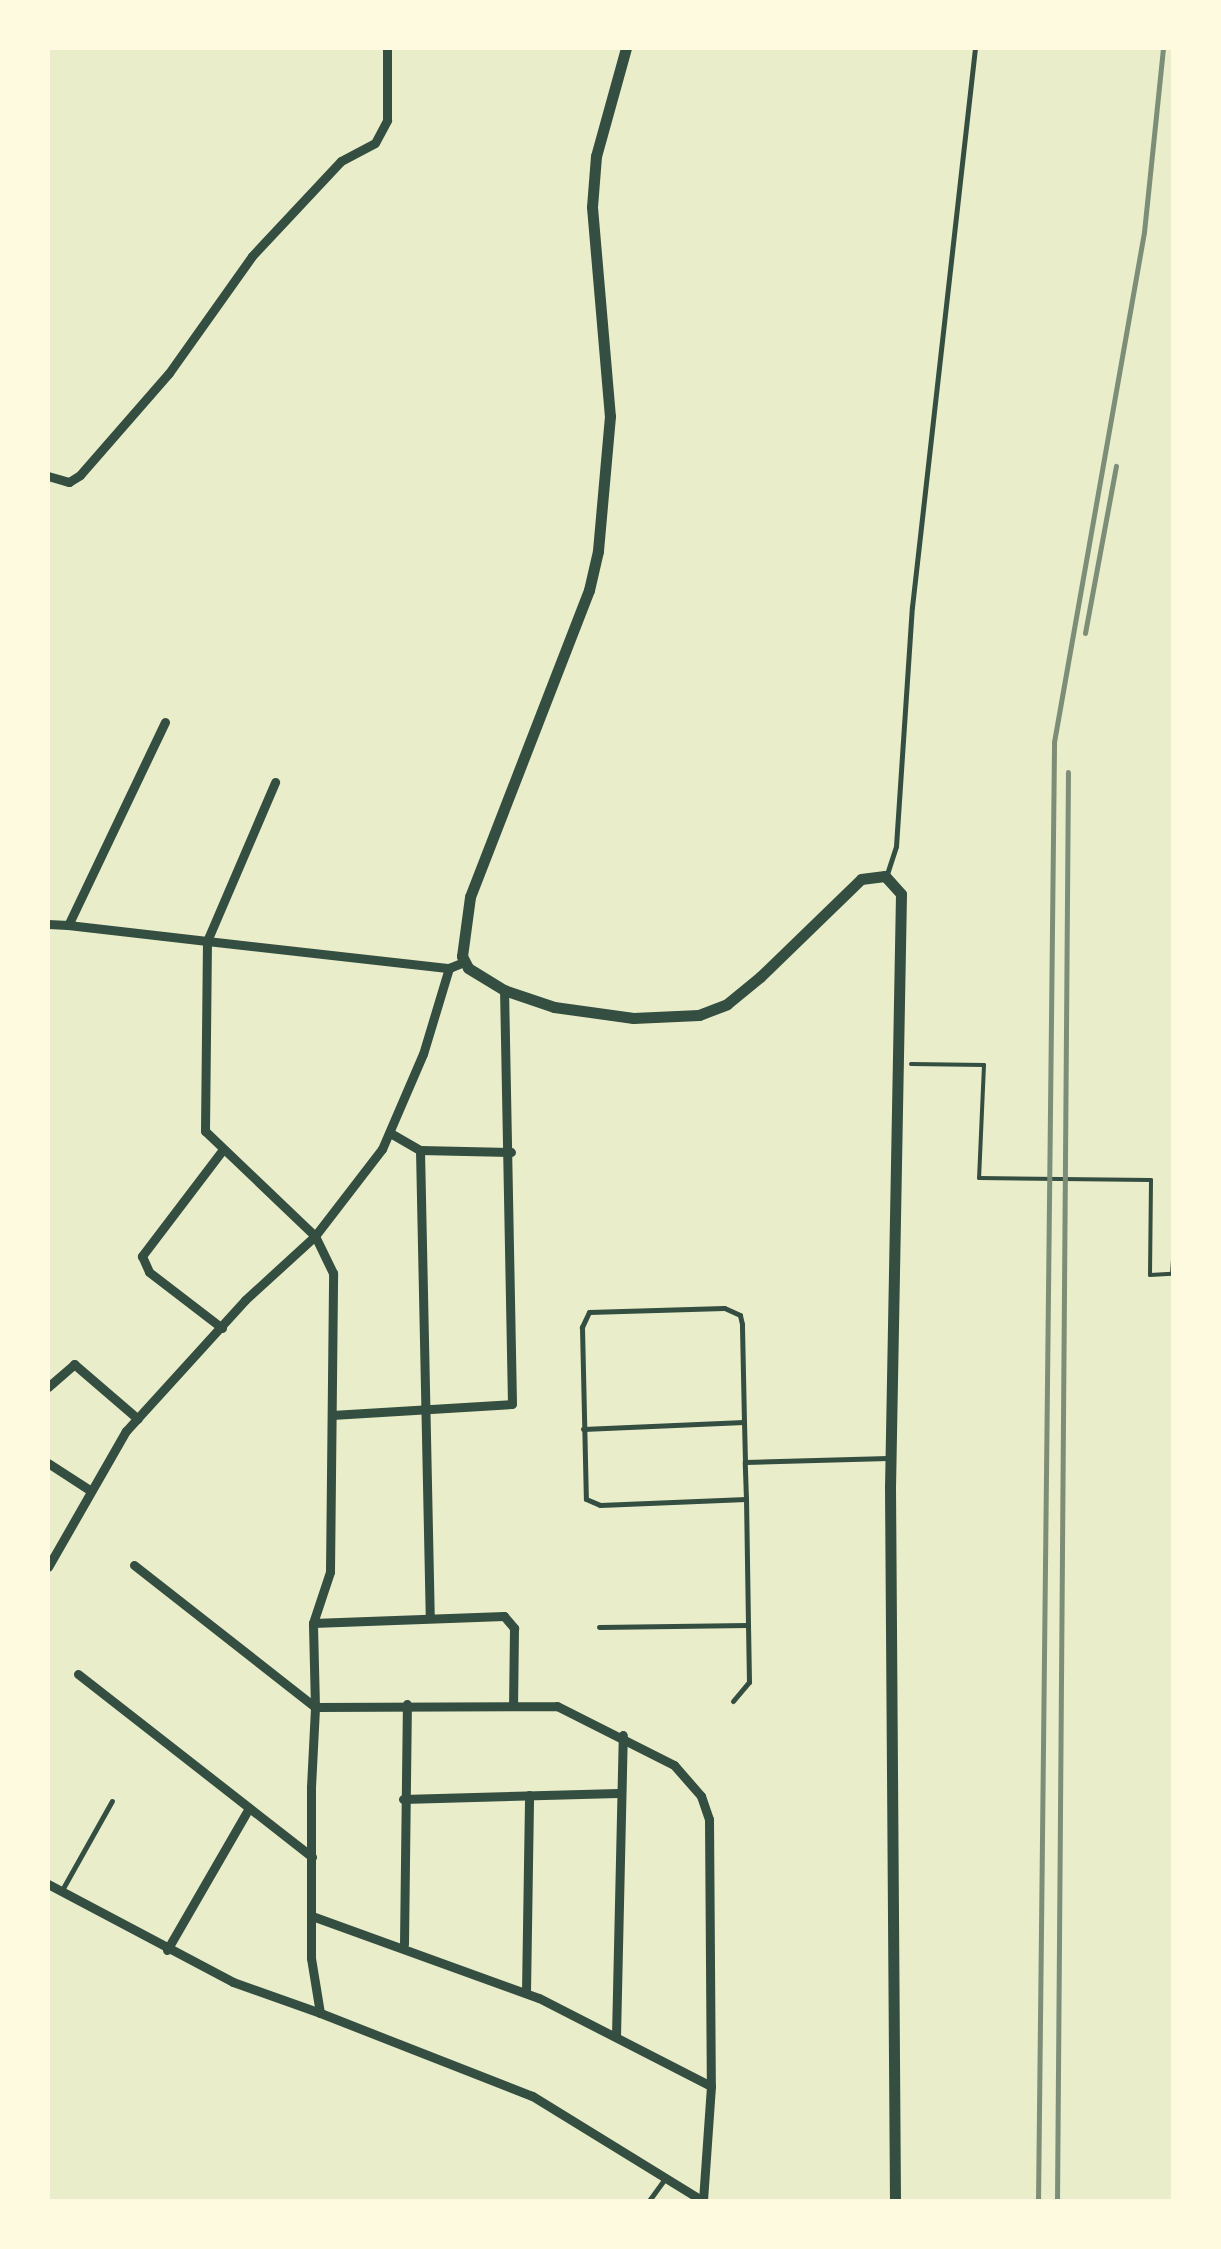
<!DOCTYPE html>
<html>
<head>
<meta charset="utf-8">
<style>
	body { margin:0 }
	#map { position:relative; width:1221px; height:2249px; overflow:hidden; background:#e9edc9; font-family:"PT Sans Narrow",sans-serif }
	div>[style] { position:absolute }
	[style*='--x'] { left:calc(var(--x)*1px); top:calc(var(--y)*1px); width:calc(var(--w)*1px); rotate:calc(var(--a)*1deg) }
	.path>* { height:4px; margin:-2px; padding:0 2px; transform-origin:2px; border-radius:2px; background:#344e41 }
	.service>* { height:5px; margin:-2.5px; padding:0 2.5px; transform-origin:2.5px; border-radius:2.5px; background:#344e41 }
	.minor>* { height:9px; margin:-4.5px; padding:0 4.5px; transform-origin:4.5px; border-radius:4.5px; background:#344e41 }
	.tertiary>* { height:11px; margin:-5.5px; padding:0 5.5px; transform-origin:5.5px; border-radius:5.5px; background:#344e41 }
	.rail>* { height:5px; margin:-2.5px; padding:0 2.5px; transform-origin:2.5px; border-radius:2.5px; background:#7c8e77 }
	span { translate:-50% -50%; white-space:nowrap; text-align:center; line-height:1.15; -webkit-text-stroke:10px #fefae0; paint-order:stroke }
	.frame { position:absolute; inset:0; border:50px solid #fefae0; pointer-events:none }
</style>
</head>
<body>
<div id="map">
	<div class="path">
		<div style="--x:911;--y:1064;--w:73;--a:0.8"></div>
		<div style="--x:984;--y:1065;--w:113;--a:92.5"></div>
		<div style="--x:979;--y:1178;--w:172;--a:0.7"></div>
		<div style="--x:1151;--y:1180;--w:95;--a:90.6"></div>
		<div style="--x:1150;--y:1275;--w:22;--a:-3"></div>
		<div style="--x:1172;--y:1274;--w:30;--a:-86"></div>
		<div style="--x:1174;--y:1138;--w:50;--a:90"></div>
	</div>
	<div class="service">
		<div style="--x:887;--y:874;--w:29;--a:-72"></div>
		<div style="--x:896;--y:846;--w:240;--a:-86.2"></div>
		<div style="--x:912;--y:607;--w:563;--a:-83.57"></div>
		<div style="--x:583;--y:1429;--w:161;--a:-2.5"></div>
		<div style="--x:745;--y:1462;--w:143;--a:-1.6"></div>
		<div style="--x:599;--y:1627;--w:149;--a:-0.8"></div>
		<div style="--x:733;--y:1701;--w:25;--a:-50"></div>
		<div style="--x:749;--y:1682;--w:57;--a:-91"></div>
		<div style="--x:748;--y:1625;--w:126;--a:-90.9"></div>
		<div style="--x:746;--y:1499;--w:37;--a:-92"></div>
		<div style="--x:745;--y:1462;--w:40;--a:-91.4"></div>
		<div style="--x:744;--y:1422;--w:98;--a:-91.2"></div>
		<div style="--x:742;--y:1324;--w:9;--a:-103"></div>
		<div style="--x:740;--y:1315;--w:17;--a:-156"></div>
		<div style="--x:724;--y:1308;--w:135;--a:178.3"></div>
		<div style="--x:589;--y:1312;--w:17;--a:115"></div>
		<div style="--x:582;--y:1327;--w:172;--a:88.7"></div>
		<div style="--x:586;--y:1499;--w:15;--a:23"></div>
		<div style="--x:600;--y:1505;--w:146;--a:-2.4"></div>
		<div style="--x:62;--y:1890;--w:102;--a:-60.7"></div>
		<div style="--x:648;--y:2202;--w:29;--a:-54"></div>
	</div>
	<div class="minor">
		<div style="--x:48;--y:476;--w:22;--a:16"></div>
		<div style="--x:69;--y:482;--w:13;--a:-32"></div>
		<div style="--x:80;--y:475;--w:135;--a:-48.9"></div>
		<div style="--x:169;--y:373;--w:143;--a:-54.6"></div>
		<div style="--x:252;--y:256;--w:130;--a:-46.9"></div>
		<div style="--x:341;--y:161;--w:38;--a:-28"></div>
		<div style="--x:375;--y:143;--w:26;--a:-62"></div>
		<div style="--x:387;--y:120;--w:72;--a:-90"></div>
		<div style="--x:165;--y:722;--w:225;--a:115.5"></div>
		<div style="--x:68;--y:925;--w:140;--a:6.6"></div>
		<div style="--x:207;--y:941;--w:173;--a:-66.8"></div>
		<div style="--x:48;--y:924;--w:20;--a:3"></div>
		<div style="--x:392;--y:1134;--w:32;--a:30"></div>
		<div style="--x:420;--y:1150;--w:91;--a:1.3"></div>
		<div style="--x:420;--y:1150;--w:467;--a:88.8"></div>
		<div style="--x:221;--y:1152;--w:131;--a:127.2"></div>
		<div style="--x:142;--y:1256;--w:17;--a:66"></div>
		<div style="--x:149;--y:1272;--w:92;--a:37.5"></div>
		<div style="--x:48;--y:1387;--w:35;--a:-41"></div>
		<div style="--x:74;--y:1364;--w:84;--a:40.7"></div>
		<div style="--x:332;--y:1415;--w:180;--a:-3.5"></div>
		<div style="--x:512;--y:1404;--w:414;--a:-91.1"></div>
		<div style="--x:48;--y:1463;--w:48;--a:33"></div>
		<div style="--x:134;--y:1565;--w:230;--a:38.1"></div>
		<div style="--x:315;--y:1707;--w:242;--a:-0.2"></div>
		<div style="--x:557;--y:1706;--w:131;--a:26.8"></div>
		<div style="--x:674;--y:1765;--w:41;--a:48.9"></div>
		<div style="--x:701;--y:1796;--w:24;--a:71"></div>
		<div style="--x:709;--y:1819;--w:267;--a:89.6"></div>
		<div style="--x:48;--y:1567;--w:157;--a:-60.2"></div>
		<div style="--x:126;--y:1431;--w:177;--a:-47.7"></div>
		<div style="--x:245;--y:1300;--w:95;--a:-42.4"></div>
		<div style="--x:315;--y:1236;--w:110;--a:-52.4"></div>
		<div style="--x:382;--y:1149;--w:103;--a:-66.7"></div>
		<div style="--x:423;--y:1054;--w:90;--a:-73.2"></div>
		<div style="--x:449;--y:968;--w:16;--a:-22"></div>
		<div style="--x:313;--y:1623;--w:191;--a:-2.1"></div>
		<div style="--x:504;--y:1616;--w:16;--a:50"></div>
		<div style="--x:514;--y:1628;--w:77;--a:90.7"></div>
		<div style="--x:78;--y:1674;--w:297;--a:38"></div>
		<div style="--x:403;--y:1799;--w:215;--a:-1.6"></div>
		<div style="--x:48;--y:1884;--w:209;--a:27.9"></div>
		<div style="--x:233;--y:1982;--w:92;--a:19.6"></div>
		<div style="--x:312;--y:1916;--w:241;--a:19.9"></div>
		<div style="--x:539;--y:1998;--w:193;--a:27.1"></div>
		<div style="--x:711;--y:2086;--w:115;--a:94"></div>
		<div style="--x:703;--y:2201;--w:201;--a:-148.4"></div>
		<div style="--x:532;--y:2096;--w:228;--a:-158.6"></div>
		<div style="--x:320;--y:2013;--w:56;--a:-99.3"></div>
		<div style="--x:311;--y:1958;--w:171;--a:-90"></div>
		<div style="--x:311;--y:1787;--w:80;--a:-87.1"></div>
		<div style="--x:315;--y:1707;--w:84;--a:-91.4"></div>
		<div style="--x:313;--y:1623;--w:54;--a:-71.6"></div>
		<div style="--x:330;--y:1572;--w:299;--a:-89.4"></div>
		<div style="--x:333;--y:1273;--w:41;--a:-115.9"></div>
		<div style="--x:315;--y:1236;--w:152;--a:-136.3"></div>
		<div style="--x:205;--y:1131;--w:190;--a:-89.4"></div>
		<div style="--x:207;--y:941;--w:244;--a:6.4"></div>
		<div style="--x:404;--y:1944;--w:240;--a:-89.3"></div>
		<div style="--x:167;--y:1950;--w:164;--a:-60"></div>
		<div style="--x:526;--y:1992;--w:197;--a:-89.1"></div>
		<div style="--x:616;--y:2036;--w:301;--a:-88.7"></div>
	</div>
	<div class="tertiary">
		<div style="--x:626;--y:48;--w:112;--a:105.5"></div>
		<div style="--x:596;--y:156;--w:51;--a:94.5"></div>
		<div style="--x:592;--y:207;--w:210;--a:85.1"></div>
		<div style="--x:610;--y:416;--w:136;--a:95.1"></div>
		<div style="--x:598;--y:551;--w:40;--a:103"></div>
		<div style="--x:589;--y:590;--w:329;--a:111.2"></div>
		<div style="--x:470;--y:897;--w:60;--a:97.7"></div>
		<div style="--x:462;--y:956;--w:13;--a:63"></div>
		<div style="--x:468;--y:968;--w:42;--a:31.4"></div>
		<div style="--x:504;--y:990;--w:53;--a:18.8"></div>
		<div style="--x:554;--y:1007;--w:80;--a:7.9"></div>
		<div style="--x:633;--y:1018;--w:66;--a:-2.6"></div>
		<div style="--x:699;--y:1015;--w:30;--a:-21"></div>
		<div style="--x:727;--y:1004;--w:43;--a:-39.3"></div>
		<div style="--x:760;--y:977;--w:141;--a:-44.1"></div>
		<div style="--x:861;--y:879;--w:24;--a:-7"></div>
		<div style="--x:885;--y:876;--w:24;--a:48"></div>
		<div style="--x:901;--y:894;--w:592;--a:91.06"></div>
		<div style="--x:890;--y:1486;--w:716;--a:89.6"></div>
	</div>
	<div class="rail">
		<div style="--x:1085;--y:633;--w:170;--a:-79.5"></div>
		<div style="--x:1038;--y:2202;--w:1460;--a:-89.37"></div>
		<div style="--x:1054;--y:742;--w:518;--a:-79.99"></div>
		<div style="--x:1144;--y:232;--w:185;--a:-84.1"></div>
		<div style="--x:1057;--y:2202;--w:1430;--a:-89.56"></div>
	</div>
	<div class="frame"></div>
</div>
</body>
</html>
